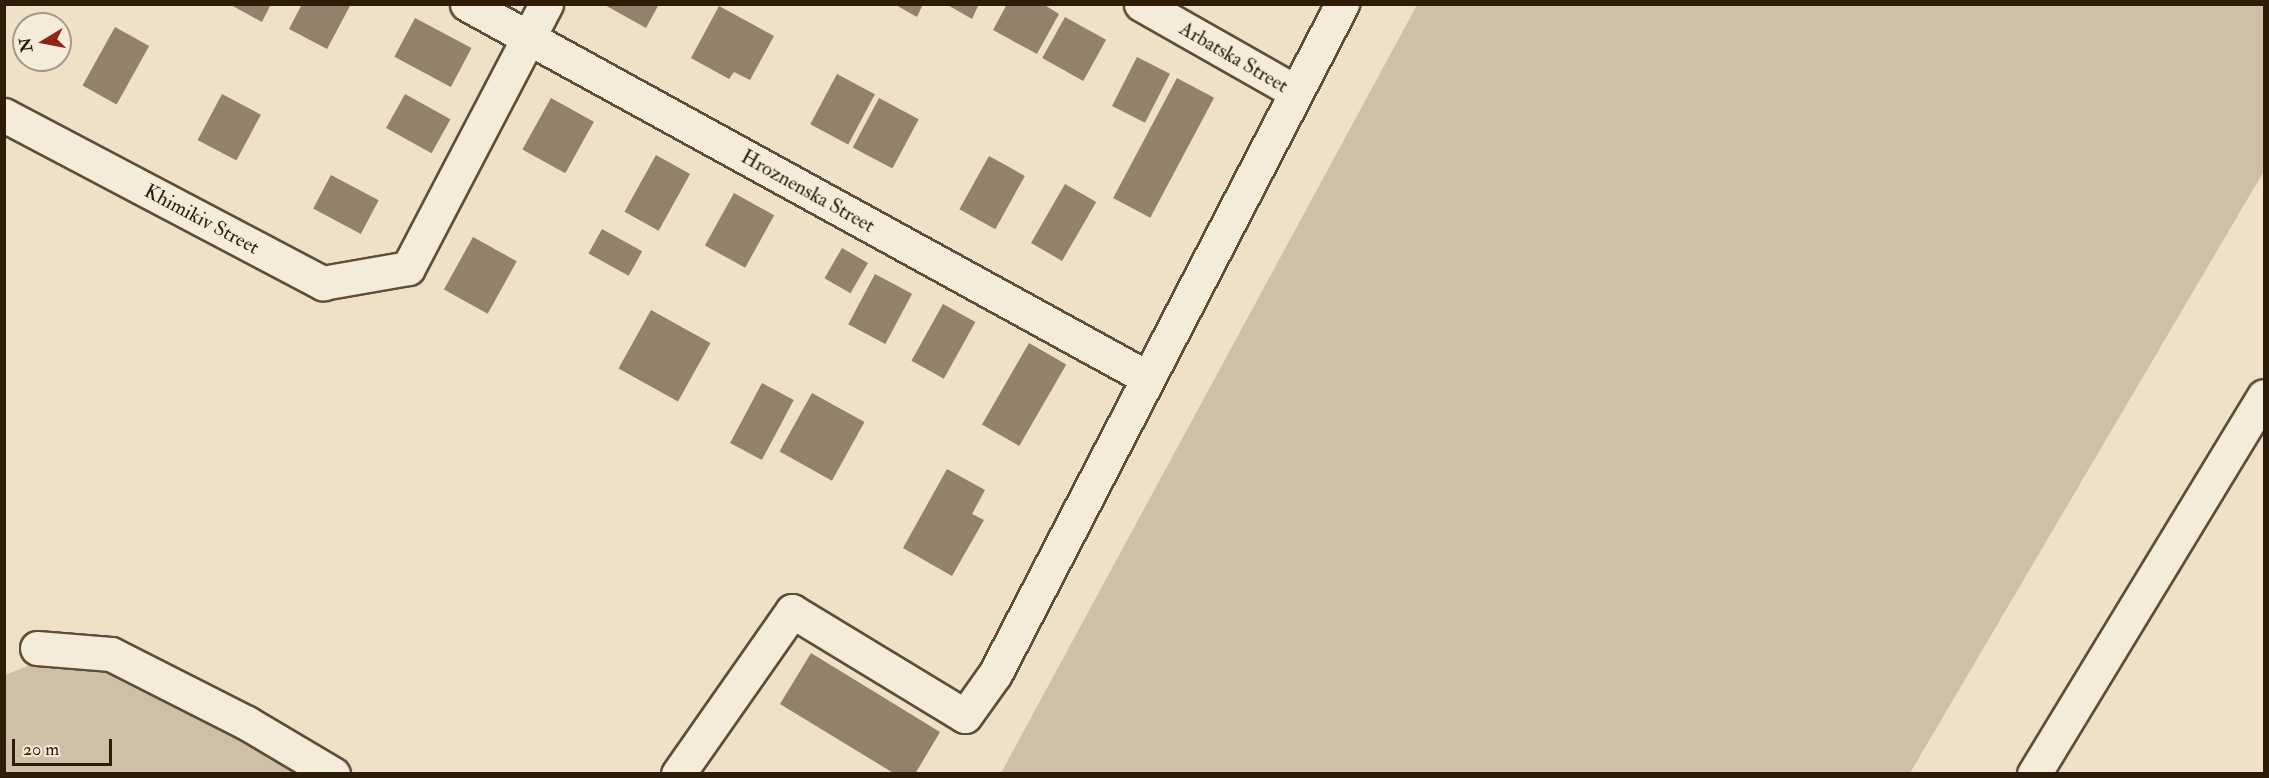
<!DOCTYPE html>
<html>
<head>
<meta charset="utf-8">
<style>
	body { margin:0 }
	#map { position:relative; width:2269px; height:778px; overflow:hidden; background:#efe0c8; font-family:"IM FELL Double Pica",serif }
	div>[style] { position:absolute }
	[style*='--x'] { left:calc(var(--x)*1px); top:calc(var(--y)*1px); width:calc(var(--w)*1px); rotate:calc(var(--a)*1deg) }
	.green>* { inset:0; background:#cebfa7 }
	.building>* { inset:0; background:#92826b; transform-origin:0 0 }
	.roads { filter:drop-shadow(2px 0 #5e4d37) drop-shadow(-2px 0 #5e4d37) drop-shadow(0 2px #5e4d37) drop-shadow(0 -2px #5e4d37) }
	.minor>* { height:33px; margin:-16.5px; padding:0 16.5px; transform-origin:16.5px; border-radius:16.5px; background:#f5ebdb }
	span { translate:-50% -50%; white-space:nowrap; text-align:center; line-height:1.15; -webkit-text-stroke:4.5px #f5ebdb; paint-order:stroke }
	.street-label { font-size:20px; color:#2d1c07 }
	.frame { position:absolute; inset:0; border:6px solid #2d1c07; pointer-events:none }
	.north { position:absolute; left:12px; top:12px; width:60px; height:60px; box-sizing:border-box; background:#f5ebdb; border:2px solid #a59886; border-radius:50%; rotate:260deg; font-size:16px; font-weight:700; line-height:24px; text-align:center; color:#2d1c07 }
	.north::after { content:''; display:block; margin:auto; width:21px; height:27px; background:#8f2418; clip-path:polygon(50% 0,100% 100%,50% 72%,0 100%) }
	.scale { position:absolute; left:12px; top:739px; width:100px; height:27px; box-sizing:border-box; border:3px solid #2d1c07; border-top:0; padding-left:8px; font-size:18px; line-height:21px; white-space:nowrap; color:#2d1c07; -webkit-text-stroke:4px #f5ebdb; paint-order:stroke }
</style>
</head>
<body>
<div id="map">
	<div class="green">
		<div style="clip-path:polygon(1417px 5px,2264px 5px,2264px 171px,1910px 773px,1001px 773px)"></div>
		<div style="clip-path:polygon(46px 659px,109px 669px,309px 774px,5px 774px,5px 675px)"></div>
	</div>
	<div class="building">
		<div style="clip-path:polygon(229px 4px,271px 4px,262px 22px)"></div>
		<div style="clip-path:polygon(302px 4px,351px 4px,327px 49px,289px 29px)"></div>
		<div style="clip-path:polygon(603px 4px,659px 4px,646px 28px)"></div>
		<div style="clip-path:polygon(894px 4px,923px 4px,917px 17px)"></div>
		<div style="clip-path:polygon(946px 4px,979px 4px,972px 19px)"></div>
		<div style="clip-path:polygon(1007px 4px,1043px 4px,1059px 14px,1037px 54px,993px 30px)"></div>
		<div style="clip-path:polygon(719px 6px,774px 36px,750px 80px,734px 72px,729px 79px,691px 58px)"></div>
		<div style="left:1065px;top:17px;width:47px;height:47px;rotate:29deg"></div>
		<div style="left:415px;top:18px;width:64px;height:44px;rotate:28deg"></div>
		<div style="left:115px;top:27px;width:39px;height:67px;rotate:29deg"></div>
		<div style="left:1137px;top:57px;width:37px;height:55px;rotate:27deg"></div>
		<div style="left:837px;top:74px;width:43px;height:57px;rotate:28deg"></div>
		<div style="left:1177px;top:78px;width:42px;height:136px;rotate:28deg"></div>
		<div style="left:222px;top:94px;width:44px;height:52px;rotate:28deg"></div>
		<div style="left:405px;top:94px;width:52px;height:39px;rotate:29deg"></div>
		<div style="left:551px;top:98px;width:49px;height:59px;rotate:29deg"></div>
		<div style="left:879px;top:98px;width:45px;height:56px;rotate:28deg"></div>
		<div style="left:656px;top:155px;width:39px;height:65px;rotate:29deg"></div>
		<div style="left:989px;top:156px;width:41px;height:61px;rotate:29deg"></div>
		<div style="left:331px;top:175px;width:54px;height:38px;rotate:28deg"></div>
		<div style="left:1065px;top:184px;width:36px;height:68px;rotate:30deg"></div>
		<div style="left:734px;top:193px;width:46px;height:60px;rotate:29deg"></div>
		<div style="left:602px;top:229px;width:46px;height:28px;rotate:29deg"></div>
		<div style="left:473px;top:237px;width:50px;height:60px;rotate:29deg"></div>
		<div style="left:842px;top:248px;width:30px;height:35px;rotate:30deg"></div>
		<div style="left:875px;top:274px;width:42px;height:57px;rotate:28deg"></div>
		<div style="left:943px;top:304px;width:37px;height:65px;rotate:29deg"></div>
		<div style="left:651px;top:310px;width:68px;height:67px;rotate:29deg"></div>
		<div style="left:1029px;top:343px;width:43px;height:94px;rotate:30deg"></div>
		<div style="left:762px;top:383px;width:36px;height:68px;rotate:28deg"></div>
		<div style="left:812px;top:393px;width:60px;height:67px;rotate:29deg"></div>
		<div style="clip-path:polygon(947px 469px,985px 490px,972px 514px,984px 520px,952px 576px,903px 548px)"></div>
		<div style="clip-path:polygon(811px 653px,940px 732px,915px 774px,895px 774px,780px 704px)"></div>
	</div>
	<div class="roads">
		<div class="minor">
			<div style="--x:467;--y:4;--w:777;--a:28.78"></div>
			<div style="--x:1141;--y:4;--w:178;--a:29.6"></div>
			<div style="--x:4;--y:115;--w:361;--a:27.8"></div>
			<div style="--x:323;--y:283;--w:86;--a:-10"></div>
			<div style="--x:408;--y:268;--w:298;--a:-62.4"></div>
			<div style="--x:37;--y:648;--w:74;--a:4.6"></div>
			<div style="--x:111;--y:654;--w:153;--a:26.9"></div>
			<div style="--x:247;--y:723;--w:100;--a:30.7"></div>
			<div style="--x:678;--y:774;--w:199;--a:-55"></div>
			<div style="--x:792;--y:611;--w:202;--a:31.3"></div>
			<div style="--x:965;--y:716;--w:52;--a:-54.5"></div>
			<div style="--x:995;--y:674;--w:755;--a:-62.62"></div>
			<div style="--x:2034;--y:774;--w:442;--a:-58.7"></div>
		</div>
	</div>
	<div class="street-label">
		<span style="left:1234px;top:57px;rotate:30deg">Arbatska Street</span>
		<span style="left:808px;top:191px;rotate:29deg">Hroznenska Street</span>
		<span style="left:202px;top:219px;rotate:28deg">Khimikiv Street</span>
	</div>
	<div class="frame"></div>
	<div class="north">N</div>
	<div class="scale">20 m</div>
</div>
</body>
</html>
